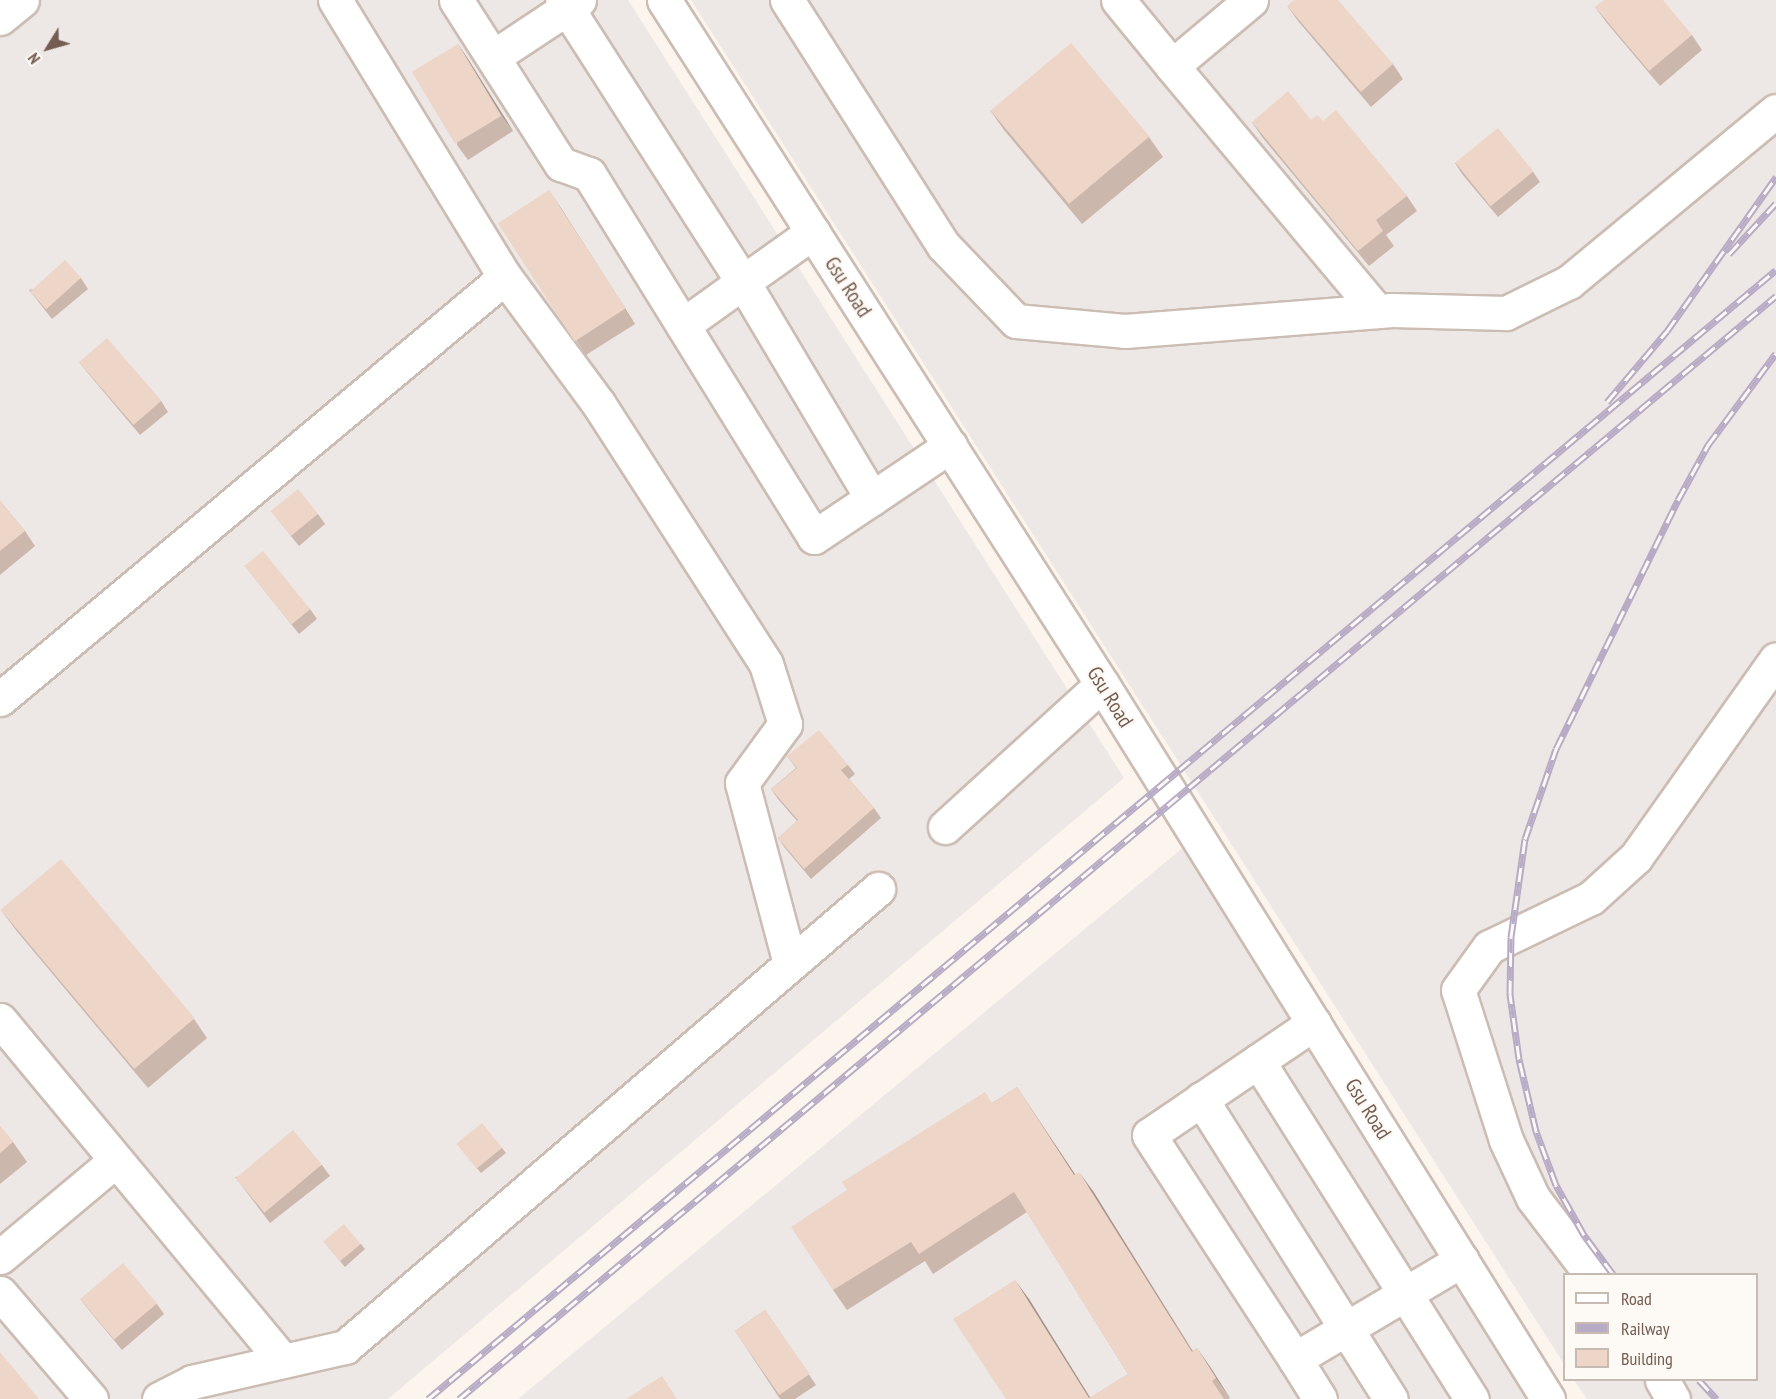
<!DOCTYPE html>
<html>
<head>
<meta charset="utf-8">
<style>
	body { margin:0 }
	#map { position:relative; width:1776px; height:1399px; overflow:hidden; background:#fbf5ed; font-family:"PT Sans Narrow",sans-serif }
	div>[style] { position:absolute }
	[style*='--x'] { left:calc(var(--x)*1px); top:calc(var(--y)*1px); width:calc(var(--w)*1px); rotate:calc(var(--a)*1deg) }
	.industrial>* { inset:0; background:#ede8e5 }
	.roads { filter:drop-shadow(2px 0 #ccbdb4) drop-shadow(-2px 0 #ccbdb4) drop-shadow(0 2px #ccbdb4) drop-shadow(0 -2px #ccbdb4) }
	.minor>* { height:33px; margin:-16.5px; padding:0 16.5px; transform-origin:16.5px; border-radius:16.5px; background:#fff }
	.rail>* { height:7px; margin-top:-3.5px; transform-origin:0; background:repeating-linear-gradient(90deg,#fdf9f4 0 14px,#b8abc5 0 28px); box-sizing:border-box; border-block:2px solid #b8abc5 }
	.wall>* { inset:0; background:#ccb7ac }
	.shaded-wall>* { inset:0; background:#a6958c }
	.building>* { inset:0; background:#edd5c8; transform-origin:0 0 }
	span { translate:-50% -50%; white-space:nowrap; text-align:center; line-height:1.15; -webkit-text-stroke:4.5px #fdf9f4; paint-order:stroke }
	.street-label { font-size:21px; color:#745c52 }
	.legend { position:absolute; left:1563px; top:1273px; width:195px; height:108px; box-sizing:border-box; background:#fdf9f4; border:2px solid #c6bab3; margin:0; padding:8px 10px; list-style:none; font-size:18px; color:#745c52 }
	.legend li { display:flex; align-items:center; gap:12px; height:30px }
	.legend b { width:30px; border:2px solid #c6bab3 }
	.north { position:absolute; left:18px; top:18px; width:60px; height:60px; -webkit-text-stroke:4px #fdf9f4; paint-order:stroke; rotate:233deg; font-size:16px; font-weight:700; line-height:24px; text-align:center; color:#745c52 }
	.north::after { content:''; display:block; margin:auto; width:21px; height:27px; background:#745c52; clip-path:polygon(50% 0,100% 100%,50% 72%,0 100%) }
</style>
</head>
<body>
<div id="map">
	<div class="industrial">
		<div style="clip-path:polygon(0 0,628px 0,1124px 778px,388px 1399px,0 1399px)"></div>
		<div style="clip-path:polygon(691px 0,1776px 0,1776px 1399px,1587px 1399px,1574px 1380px,1756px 1380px,1756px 1274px,1564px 1274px,1564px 1364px)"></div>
		<div style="clip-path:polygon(1185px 846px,1536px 1399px,518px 1399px)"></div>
	</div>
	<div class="roads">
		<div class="minor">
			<div style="--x:335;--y:0;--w:325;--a:58.5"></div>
			<div style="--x:505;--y:277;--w:157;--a:53.6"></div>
			<div style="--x:598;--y:403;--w:310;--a:57.2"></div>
			<div style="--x:766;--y:664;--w:63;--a:72.4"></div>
			<div style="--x:785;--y:724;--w:73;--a:126.1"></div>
			<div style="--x:742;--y:783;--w:187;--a:75.1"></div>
			<div style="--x:456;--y:0;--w:195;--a:57.4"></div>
			<div style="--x:561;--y:164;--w:30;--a:20"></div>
			<div style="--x:589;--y:174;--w:427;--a:58.2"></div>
			<div style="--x:814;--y:537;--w:164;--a:-33.8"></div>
			<div style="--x:579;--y:0;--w:14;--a:146"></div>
			<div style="--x:567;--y:8;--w:326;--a:57.3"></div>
			<div style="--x:743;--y:282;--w:74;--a:144.4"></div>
			<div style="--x:664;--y:0;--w:812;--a:57.37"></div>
			<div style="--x:1102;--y:684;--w:843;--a:58.05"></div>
			<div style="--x:787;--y:0;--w:292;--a:57.5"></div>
			<div style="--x:944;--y:246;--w:104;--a:46.2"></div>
			<div style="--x:1016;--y:321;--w:109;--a:5.2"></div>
			<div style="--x:1125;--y:331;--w:268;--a:-4.5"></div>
			<div style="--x:1392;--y:310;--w:114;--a:1.5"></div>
			<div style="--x:1506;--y:313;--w:70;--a:-26.2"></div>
			<div style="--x:1569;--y:282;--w:268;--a:-39.6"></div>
			<div style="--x:1118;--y:0;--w:85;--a:50.7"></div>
			<div style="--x:1251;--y:0;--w:103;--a:140.1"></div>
			<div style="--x:1172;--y:66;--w:319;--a:50.1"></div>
			<div style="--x:0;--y:18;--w:28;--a:-39"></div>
			<div style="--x:493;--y:57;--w:89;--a:-33.5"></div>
			<div style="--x:567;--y:8;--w:9;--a:-122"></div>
			<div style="--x:813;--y:232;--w:86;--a:144.5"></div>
			<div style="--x:743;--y:282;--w:252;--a:59.2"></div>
			<div style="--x:0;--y:699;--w:658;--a:-39.88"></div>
			<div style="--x:945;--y:827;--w:212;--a:-42.3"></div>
			<div style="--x:0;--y:1020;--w:443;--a:50.3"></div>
			<div style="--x:1314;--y:1023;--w:199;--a:145.8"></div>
			<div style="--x:1149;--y:1135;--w:267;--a:56.9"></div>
			<div style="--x:1295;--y:1359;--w:194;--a:-30.7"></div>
			<div style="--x:1258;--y:1061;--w:400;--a:57.7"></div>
			<div style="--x:1201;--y:1099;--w:355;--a:57.7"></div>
			<div style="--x:0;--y:1257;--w:151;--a:-39.9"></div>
			<div style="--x:1591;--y:1274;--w:96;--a:-127.3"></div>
			<div style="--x:1533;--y:1198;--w:64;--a:-115"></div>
			<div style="--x:1506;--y:1140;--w:157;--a:-107.7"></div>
			<div style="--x:1458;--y:990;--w:53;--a:-54.2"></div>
			<div style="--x:1489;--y:947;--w:113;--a:-25.7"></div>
			<div style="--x:1591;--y:898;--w:61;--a:-42.3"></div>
			<div style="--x:1636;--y:857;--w:242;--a:-54.7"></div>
			<div style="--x:0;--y:1293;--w:140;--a:49.4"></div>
			<div style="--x:1295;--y:1359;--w:47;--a:58"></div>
			<div style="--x:1662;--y:1380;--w:22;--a:60"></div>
			<div style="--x:159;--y:1399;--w:37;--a:-27"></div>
			<div style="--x:192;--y:1382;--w:157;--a:-12.9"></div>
			<div style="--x:345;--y:1347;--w:703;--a:-40.67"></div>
		</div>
	</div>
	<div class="rail">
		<div style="--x:1729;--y:254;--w:69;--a:-47.3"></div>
		<div style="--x:1607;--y:402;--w:93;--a:-49.8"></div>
		<div style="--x:1667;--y:331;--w:189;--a:-54.7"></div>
		<div style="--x:1613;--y:1274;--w:49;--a:-126.6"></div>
		<div style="--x:1584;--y:1235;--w:57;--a:-119.2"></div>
		<div style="--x:1556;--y:1185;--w:58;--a:-110.3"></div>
		<div style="--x:1536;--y:1131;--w:74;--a:-103.3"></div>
		<div style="--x:1519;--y:1059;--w:66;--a:-97.9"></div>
		<div style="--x:1510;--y:994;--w:57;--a:-89"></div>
		<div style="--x:1511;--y:937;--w:99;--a:-81.9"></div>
		<div style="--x:1525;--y:839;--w:95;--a:-71"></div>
		<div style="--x:1556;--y:749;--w:277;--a:-63.9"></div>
		<div style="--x:1678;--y:500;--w:63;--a:-61.4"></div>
		<div style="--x:1708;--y:445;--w:114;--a:-53.5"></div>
		<div style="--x:1699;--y:1380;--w:26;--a:47"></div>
		<div style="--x:428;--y:1399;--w:1758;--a:-39.95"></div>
		<div style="--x:459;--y:1399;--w:1718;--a:-39.95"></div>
	</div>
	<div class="wall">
		<div style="clip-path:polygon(1287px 6px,1393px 64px,1403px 79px,1371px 107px,1298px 21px)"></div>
		<div style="clip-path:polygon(1595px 7px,1692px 35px,1702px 50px,1660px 86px,1606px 22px)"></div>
		<div style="clip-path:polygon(458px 44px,468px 59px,513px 131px,468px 160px,457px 145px)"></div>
		<div style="clip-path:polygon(990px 110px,1149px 137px,1163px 157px,1082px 224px,1004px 130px)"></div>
		<div style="clip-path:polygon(1311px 120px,1323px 121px,1407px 196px,1417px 211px,1386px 235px,1394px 246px,1369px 266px,1262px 137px,1252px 122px)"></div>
		<div style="clip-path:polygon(1455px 163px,1533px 172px,1540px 182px,1498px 217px,1462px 174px)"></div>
		<div style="clip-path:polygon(559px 205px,635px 324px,586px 355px,576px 340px)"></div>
		<div style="clip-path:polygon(81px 278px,88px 289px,52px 319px,29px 290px)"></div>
		<div style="clip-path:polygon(79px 362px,161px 401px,168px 412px,140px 435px,87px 372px)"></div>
		<div style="clip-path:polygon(0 501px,25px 531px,35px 546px,0 575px)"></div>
		<div style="clip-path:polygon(271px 511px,318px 514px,325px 524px,299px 546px)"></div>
		<div style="clip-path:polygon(244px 565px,310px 609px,317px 619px,299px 634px)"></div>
		<div style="clip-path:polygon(787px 756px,848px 765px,855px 774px,849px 779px,874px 808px,881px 818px,811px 879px,785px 848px,778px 838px,797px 821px,778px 799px,771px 789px,796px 768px)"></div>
		<div style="clip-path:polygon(1px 910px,194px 1019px,207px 1038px,148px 1088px,15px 929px)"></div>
		<div style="clip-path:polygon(1017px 1087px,1075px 1174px,1093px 1191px,1193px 1351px,1197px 1348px,1230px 1398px,1228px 1399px,1006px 1399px,1029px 1299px,1090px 1398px,1128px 1374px,1027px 1212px,933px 1274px,925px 1261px,847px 1310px,833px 1290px,992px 1103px)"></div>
		<div style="clip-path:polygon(0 1126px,13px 1142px,27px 1162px,0 1184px)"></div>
		<div style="clip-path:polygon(457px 1144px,502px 1148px,506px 1153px,481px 1173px)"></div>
		<div style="clip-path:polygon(322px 1165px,330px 1176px,270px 1223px,235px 1177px)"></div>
		<div style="clip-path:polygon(324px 1242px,361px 1244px,365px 1249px,345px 1267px)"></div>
		<div style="clip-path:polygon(80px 1299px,157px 1304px,164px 1314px,122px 1350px,88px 1309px)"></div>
		<div style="clip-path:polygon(765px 1310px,816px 1385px,795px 1399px,780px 1399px,735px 1331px)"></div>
	</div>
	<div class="shaded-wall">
		<div style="clip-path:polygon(458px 44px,468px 59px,513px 131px,502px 116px)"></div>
		<div style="clip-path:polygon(549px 190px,559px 205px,635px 324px,625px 309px)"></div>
		<div style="clip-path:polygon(1017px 1087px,1030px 1107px,1088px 1194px,1074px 1175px)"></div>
		<div style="clip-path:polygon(1079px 1172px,1093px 1191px,1205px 1372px,1192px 1352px)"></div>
		<div style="clip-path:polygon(1015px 1280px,1029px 1299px,1091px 1399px,1089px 1399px)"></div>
		<div style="clip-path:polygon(1197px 1348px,1211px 1368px,1230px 1398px,1216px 1378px)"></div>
	</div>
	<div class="building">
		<div style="clip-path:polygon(1294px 0,1338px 0,1393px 64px,1361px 92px,1287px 6px)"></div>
		<div style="clip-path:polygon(1604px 0,1663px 0,1692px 35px,1649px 71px,1595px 7px)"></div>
		<div style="left:1071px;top:43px;width:122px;height:105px;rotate:50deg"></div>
		<div style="left:458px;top:44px;width:84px;height:54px;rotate:59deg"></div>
		<div style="clip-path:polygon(1288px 91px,1311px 120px,1317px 115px,1323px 121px,1336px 110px,1407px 196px,1376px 220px,1383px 231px,1358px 251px,1252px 122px)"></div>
		<div style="left:1498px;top:128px;width:56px;height:55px;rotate:51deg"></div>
		<div style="left:549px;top:190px;width:141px;height:61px;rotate:57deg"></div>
		<div style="left:65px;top:260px;width:24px;height:47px;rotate:48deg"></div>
		<div style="left:107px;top:338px;width:83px;height:37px;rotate:49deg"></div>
		<div style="left:298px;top:489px;width:32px;height:35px;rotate:51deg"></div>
		<div style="clip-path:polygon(0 501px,25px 531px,0 551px)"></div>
		<div style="left:263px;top:551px;width:75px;height:24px;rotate:51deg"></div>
		<div style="clip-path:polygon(819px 730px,848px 765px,841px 770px,874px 808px,804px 869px,778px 838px,798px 820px,771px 789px,797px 768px,787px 756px)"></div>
		<div style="left:61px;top:859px;width:208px;height:79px;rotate:50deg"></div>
		<div style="clip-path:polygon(1017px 1087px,1074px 1175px,1079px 1172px,1192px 1352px,1197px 1348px,1216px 1378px,1212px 1381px,1224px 1399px,1006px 1399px,953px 1319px,1015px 1280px,1089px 1398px,1128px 1374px,1014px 1192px,919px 1254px,911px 1242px,833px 1290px,791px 1227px,847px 1190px,842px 1182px,985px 1092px,992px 1103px)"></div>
		<div style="left:482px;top:1123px;width:32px;height:33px;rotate:51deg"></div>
		<div style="clip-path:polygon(0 1126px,13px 1142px,0 1153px)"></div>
		<div style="left:293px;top:1130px;width:45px;height:75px;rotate:50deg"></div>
		<div style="left:344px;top:1224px;width:26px;height:27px;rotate:50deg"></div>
		<div style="left:123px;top:1263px;width:53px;height:56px;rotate:50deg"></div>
		<div style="left:765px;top:1310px;width:78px;height:37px;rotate:55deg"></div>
		<div style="clip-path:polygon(0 1352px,39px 1399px,0 1399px)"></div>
		<div style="clip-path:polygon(662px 1376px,677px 1399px,626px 1399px)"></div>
	</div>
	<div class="street-label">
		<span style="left:848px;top:287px;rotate:57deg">Gsu Road</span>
		<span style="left:1110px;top:697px;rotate:58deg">Gsu Road</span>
		<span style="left:1368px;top:1109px;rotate:58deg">Gsu Road</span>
	</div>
	<ul class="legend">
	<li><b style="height:8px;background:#fff"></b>Road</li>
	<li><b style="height:8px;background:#b8abc5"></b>Railway</li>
	<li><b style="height:16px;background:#edd5c8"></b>Building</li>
	</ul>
	<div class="north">N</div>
</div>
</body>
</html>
